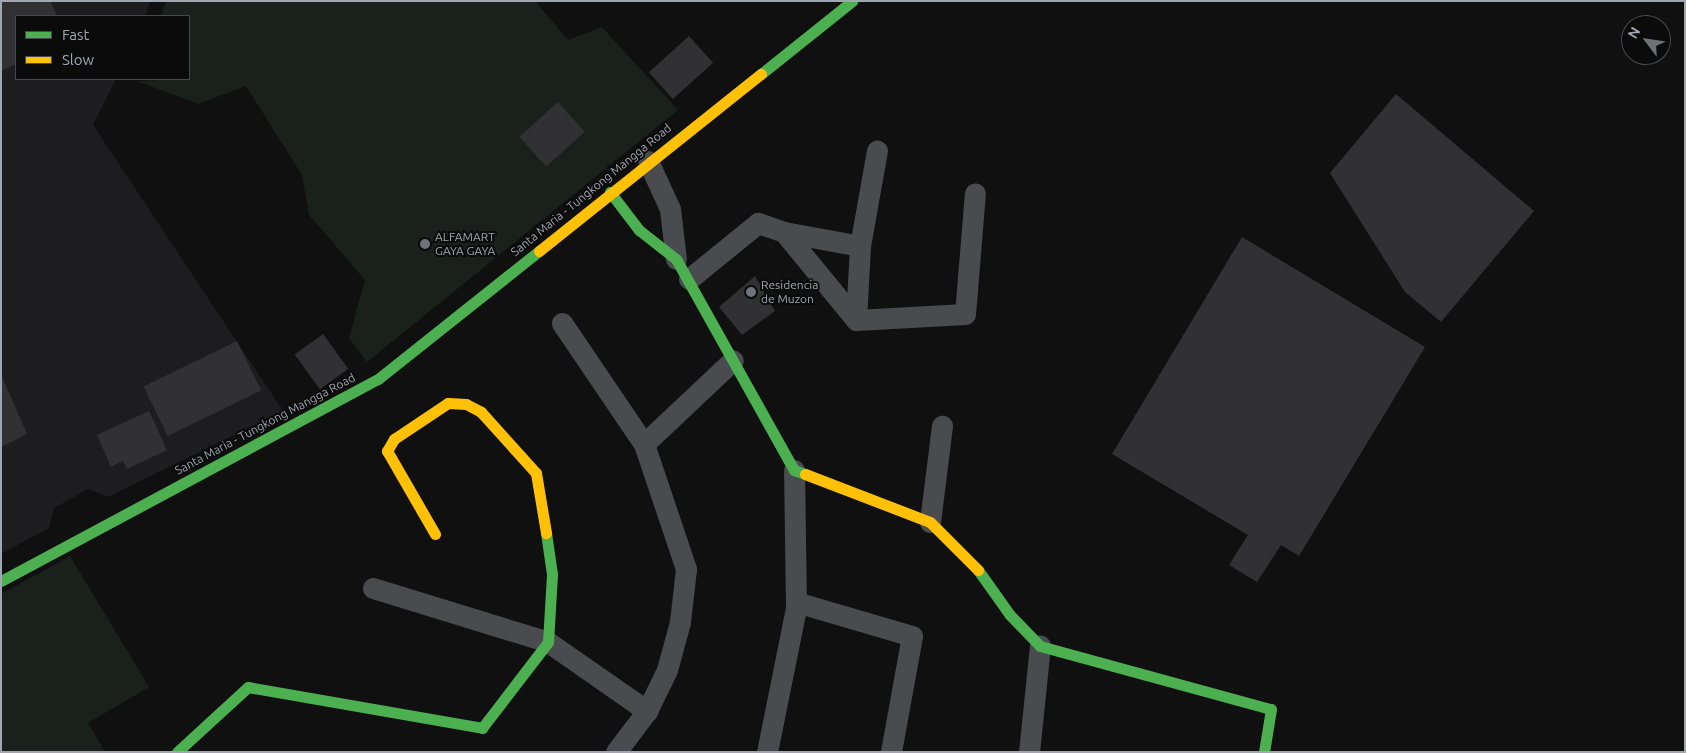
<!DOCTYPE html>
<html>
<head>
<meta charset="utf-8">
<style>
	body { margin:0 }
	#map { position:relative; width:1686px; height:753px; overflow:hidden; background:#101011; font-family:Ubuntu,sans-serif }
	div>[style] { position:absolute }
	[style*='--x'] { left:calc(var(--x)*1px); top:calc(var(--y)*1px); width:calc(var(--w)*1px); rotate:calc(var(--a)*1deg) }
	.built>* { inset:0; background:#1d1d1f }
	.green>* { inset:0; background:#1a201b }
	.building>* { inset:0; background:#313133; transform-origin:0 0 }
	.street>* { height:21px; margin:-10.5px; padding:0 10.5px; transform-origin:10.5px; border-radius:10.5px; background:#4a4b4f }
	.fast>* { height:11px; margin:-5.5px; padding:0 5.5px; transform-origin:5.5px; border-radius:5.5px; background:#4caf50 }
	.slow>* { height:11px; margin:-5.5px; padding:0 5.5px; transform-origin:5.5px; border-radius:5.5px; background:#ffc107 }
	.dots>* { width:14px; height:14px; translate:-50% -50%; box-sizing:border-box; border:2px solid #0b0b0c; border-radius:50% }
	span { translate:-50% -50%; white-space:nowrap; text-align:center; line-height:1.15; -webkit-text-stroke:4px #0b0b0c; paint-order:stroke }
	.street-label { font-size:12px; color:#a2a6b0 }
	.poi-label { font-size:12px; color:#a2a6b0 }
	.left { translate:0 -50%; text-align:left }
	.frame { position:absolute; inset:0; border:2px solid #a2a6b0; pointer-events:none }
	.legend { position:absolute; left:15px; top:15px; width:175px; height:65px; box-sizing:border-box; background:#0b0b0c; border:1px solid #47494e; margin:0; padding:6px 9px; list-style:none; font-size:15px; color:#a2a6b0 }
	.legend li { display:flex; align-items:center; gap:10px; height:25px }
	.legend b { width:25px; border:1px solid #47494e }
	.north { position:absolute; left:1621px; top:15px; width:50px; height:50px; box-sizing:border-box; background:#0b0b0c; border:1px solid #47494e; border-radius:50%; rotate:301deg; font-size:14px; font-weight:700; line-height:20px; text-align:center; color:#a2a6b0 }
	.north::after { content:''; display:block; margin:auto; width:18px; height:22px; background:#6f7278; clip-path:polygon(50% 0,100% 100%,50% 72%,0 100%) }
</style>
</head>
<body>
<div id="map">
	<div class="built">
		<div style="clip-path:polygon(1px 1px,150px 1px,146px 16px,16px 16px,16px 79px,116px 79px,93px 125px,283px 411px,108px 497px,88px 489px,54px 508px,49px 528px,1px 554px)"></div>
	</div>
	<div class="green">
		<div style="clip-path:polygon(166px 1px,535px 1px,568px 40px,602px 27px,678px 110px,367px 362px,349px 338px,365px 280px,309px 215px,302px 175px,246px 86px,198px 104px,137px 81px,189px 79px,189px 16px,161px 16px)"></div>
		<div style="clip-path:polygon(70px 556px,149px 687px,88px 723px,105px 752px,1px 752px,1px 594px)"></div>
	</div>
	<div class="building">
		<div style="clip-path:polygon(1px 1px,50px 1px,57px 16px,16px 16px,16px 64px,1px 71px)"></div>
		<div style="left:689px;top:36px;width:36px;height:54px;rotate:48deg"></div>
		<div style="clip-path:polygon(1396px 94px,1534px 211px,1441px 322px,1405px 292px,1330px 173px)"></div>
		<div style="left:558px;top:102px;width:40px;height:52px;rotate:48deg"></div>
		<div style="clip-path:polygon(1242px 237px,1425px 347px,1299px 556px,1281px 545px,1257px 582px,1229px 565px,1248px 535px,1112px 454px)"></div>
		<div style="clip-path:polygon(755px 276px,775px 311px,742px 335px,719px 307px)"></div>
		<div style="left:323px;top:334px;width:43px;height:35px;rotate:54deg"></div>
		<div style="left:237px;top:341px;width:55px;height:104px;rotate:64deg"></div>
		<div style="clip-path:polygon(1px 374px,27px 434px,1px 447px)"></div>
		<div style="clip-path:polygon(149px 411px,167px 450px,127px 469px,123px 461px,111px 467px,97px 435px)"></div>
	</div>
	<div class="street">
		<div style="--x:648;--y:161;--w:53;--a:65.4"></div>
		<div style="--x:670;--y:209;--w:50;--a:83.2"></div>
		<div style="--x:784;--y:232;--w:114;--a:50.7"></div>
		<div style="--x:856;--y:320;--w:109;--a:-3.2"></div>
		<div style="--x:965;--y:314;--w:121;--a:-85.3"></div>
		<div style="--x:689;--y:279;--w:89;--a:-39.1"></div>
		<div style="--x:758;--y:223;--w:28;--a:19"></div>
		<div style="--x:784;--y:232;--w:77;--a:10.4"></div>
		<div style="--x:856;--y:320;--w:74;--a:-86.9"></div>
		<div style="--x:860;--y:246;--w:97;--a:-79.9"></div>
		<div style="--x:562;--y:323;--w:146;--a:55.9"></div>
		<div style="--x:644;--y:444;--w:132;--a:71.4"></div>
		<div style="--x:686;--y:569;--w:53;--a:96.5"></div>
		<div style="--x:680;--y:622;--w:50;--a:105.2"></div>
		<div style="--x:667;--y:670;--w:46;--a:116"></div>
		<div style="--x:647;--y:711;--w:51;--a:127.1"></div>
		<div style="--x:644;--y:444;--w:122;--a:-43.3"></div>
		<div style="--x:930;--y:522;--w:97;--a:-82.9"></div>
		<div style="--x:373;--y:588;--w:183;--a:17.1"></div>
		<div style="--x:548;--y:642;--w:121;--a:34.9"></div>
		<div style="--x:796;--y:602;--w:121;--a:16.3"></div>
		<div style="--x:912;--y:636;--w:118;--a:100.3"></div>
		<div style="--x:767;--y:752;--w:147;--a:-78.6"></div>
		<div style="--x:796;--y:608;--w:138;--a:-90.8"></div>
		<div style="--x:1029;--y:752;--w:107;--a:-84.1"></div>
	</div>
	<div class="fast">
		<div style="--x:761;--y:74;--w:117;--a:-38.7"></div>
		<div style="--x:610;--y:192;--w:48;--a:52.7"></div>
		<div style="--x:639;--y:230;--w:47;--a:38.1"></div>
		<div style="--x:676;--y:259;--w:242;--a:60.8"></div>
		<div style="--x:794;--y:470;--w:12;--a:20"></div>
		<div style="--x:978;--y:570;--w:55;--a:54.6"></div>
		<div style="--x:1010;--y:615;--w:43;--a:45.9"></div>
		<div style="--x:1040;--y:646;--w:239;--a:15.3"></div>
		<div style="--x:1271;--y:709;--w:44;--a:99.2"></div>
		<div style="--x:1;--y:581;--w:428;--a:-28.2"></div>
		<div style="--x:378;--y:379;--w:206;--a:-38.5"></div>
		<div style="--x:177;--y:752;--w:96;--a:-42.5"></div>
		<div style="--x:248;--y:687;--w:238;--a:9.9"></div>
		<div style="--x:482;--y:728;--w:108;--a:-52.5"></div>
		<div style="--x:548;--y:642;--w:68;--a:-86.6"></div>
		<div style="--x:552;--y:574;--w:41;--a:-98.3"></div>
	</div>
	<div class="slow">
		<div style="--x:539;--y:251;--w:284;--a:-38.6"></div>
		<div style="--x:805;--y:474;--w:134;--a:21"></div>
		<div style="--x:930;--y:522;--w:68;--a:45"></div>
		<div style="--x:435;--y:534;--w:96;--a:-120"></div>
		<div style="--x:387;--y:451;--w:14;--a:-60"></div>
		<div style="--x:394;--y:439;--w:65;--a:-33.7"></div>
		<div style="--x:448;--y:403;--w:18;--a:3"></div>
		<div style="--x:466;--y:404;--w:17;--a:28"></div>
		<div style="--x:481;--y:412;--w:82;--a:48"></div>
		<div style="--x:536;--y:473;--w:61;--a:80.5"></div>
	</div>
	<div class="dots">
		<div style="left:425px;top:244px;background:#6f7278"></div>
		<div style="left:751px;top:292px;background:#6f7278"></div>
	</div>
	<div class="street-label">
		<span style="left:591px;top:190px;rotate:-39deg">Santa Maria - Tungkong Mangga Road</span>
		<span style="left:265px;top:424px;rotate:-28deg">Santa Maria - Tungkong Mangga Road</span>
	</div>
	<div class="poi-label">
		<span class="left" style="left:435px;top:244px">ALFAMART<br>GAYA GAYA</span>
		<span class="left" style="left:761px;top:292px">Residencia<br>de Muzon</span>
	</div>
	<div class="frame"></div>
	<ul class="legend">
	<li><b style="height:6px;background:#4caf50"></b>Fast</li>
	<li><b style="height:6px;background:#ffc107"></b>Slow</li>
	</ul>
	<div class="north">N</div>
</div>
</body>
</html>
